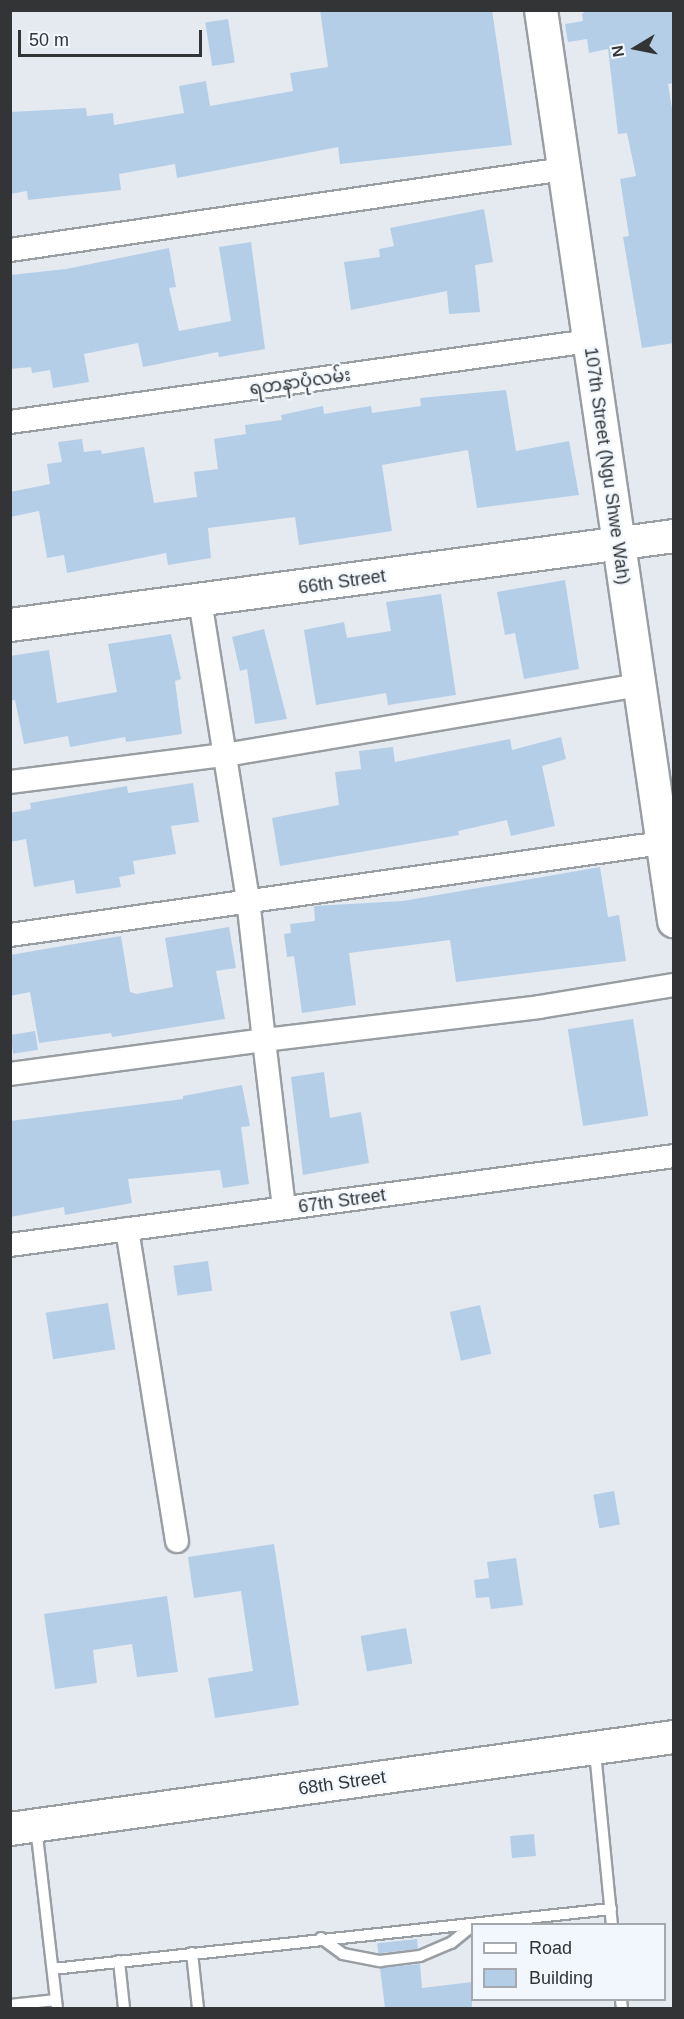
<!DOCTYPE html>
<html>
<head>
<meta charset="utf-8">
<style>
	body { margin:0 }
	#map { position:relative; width:684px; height:2019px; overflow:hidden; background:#e4eaf0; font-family:Arial,"Noto Sans Myanmar",sans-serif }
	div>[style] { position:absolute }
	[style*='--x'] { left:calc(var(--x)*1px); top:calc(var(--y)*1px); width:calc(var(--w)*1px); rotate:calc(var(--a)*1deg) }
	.building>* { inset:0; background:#b5cee8; transform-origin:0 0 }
	.roads { filter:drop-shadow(2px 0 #999ea3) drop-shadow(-2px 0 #999ea3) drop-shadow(0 2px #999ea3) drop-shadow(0 -2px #999ea3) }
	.lane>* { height:10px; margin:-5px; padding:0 5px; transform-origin:5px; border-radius:5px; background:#fff }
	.street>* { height:22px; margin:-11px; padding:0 11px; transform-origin:11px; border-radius:11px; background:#fff }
	.secondary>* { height:32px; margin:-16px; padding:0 16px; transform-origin:16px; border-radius:16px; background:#fff }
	span { translate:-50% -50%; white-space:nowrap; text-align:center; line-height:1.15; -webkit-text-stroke:4.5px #f1f7fd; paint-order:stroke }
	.street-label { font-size:18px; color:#323436 }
	.frame { position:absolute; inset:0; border:12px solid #323436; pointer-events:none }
	.legend { position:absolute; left:471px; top:1923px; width:195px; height:78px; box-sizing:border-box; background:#f1f7fd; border:2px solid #a5a9ad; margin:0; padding:8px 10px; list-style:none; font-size:18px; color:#323436 }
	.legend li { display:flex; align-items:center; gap:12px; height:30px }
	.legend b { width:30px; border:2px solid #a5a9ad }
	.north { position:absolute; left:606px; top:18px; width:60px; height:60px; -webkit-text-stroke:4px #f1f7fd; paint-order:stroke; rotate:260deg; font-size:16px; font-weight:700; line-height:24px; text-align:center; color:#323436 }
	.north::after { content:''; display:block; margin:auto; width:21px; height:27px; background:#323436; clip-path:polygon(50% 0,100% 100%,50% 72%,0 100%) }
	.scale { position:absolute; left:18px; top:30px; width:184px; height:27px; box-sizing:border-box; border:3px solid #323436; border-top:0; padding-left:8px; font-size:18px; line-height:21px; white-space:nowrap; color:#323436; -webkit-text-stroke:4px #f1f7fd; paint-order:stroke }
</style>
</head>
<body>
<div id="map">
	<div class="building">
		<div style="clip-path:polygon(320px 10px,492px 10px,512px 145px,340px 164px,338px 147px,177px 178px,175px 164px,119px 174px,121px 190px,28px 200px,27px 191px,10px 194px,10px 112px,86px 108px,87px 116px,113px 113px,114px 125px,184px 113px,179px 86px,206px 81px,210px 106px,293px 91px,290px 73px,328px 67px)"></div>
		<div style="clip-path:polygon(587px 10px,674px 10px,674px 83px,668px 84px,674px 121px,674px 343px,642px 348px,623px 237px,629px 236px,620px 179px,636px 176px,627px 133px,618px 134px,608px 49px,589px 53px,587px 39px,568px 42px,565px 24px,583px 21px,582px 14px)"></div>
		<div style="left:228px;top:19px;width:44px;height:23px;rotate:81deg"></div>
		<div style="clip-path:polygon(484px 209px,493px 262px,475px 265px,480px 312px,449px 314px,447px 291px,351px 310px,344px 262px,380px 257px,379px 249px,394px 246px,390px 228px)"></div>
		<div style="clip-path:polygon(251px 242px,265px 349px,219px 357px,218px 352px,143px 367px,138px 343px,84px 354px,89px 382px,53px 388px,50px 370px,32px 373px,31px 367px,10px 369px,10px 275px,66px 269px,169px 248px,176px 287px,169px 288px,179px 331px,231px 321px,219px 247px)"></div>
		<div style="clip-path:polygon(506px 390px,516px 451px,569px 441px,579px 495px,477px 508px,468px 450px,382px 465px,392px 531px,299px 545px,295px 517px,208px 528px,211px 558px,168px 565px,166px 553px,67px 573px,64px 555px,47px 558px,39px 511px,10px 517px,10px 492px,50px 484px,47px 464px,62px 462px,58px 442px,82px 439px,84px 452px,101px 450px,102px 454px,144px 447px,154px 503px,197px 497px,194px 472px,218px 469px,214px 439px,246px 434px,245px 425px,282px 420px,281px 415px,323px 406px,324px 414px,371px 406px,372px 413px,421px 406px,420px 398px)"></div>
		<div style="clip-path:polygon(565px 580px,579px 669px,524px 679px,515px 633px,505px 635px,497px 592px)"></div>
		<div style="clip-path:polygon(441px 594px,456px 695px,388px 705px,386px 693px,316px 705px,304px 630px,344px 622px,347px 638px,391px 631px,386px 602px)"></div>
		<div style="clip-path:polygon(264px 629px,287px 719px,255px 724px,247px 669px,240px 671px,232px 637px)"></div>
		<div style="clip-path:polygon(171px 634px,181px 679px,175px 681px,182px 734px,126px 742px,125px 737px,70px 747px,68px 736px,24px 744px,15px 700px,10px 701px,10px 656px,49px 650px,57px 703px,117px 692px,108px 644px)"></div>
		<div style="clip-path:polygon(561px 737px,566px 759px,542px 766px,555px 826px,511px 836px,507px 820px,458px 831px,459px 835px,280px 866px,272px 818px,339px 805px,335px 772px,361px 769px,359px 751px,393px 747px,395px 762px,510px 739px,512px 750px)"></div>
		<div style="clip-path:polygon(193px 783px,199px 822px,171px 826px,176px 854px,133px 861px,135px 874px,119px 877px,121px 887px,76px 894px,74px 880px,34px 887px,26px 839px,10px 842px,10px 813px,31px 809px,30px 803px,127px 786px,128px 793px)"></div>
		<div style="clip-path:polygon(600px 867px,608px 917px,619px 915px,626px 961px,456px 982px,450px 940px,349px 953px,356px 1005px,302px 1013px,294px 956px,287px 957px,284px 934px,291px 933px,290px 924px,315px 921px,314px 906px,403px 901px)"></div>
		<div style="clip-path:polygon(229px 927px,236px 968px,216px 971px,225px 1019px,112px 1037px,111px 1033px,39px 1043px,30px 992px,10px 996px,10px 955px,121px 936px,130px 992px,136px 994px,173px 987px,165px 938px)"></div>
		<div style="left:633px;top:1019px;width:98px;height:66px;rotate:81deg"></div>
		<div style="left:35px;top:1031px;width:19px;height:25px;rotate:81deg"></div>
		<div style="clip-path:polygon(324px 1072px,330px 1118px,361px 1112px,369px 1163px,303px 1175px,291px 1077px)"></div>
		<div style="clip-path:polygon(242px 1085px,250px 1126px,241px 1127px,249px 1184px,223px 1188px,220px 1170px,128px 1179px,132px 1203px,65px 1215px,64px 1207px,10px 1217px,10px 1121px,183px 1099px,183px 1096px)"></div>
		<div style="left:208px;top:1261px;width:30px;height:35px;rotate:82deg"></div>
		<div style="left:108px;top:1303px;width:47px;height:63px;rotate:81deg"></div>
		<div style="left:480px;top:1305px;width:50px;height:31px;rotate:77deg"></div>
		<div style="left:614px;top:1491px;width:34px;height:21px;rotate:80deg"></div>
		<div style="clip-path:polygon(274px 1544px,299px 1705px,215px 1718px,208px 1678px,253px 1671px,241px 1591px,194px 1598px,188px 1557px)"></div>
		<div style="clip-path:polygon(516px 1558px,523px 1605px,491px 1609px,489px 1597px,476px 1598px,474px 1580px,489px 1578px,487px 1562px)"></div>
		<div style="clip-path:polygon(167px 1596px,178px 1672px,137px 1677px,132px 1644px,93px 1650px,97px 1683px,55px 1689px,44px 1614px)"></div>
		<div style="left:406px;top:1628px;width:36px;height:46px;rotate:80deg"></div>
		<div style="left:534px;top:1834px;width:22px;height:24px;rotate:85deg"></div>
		<div style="left:417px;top:1939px;width:10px;height:40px;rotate:84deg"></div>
		<div style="clip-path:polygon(420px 1964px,422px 1988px,472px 1982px,472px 2008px,385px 2008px,380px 1968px)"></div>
	</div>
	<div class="roads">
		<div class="lane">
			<div style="--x:595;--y:1752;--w:173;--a:84.4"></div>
			<div style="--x:36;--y:1827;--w:182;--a:83.4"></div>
			<div style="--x:321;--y:1938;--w:27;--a:36"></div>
			<div style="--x:343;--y:1954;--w:38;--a:11"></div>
			<div style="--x:380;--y:1961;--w:40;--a:-7.1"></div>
			<div style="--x:420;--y:1956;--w:34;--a:-23"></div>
			<div style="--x:451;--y:1943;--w:27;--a:-39"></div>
			<div style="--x:192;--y:1953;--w:55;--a:83.8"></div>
			<div style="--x:119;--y:1961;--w:47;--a:83.9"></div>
			<div style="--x:53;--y:1969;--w:561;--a:-6.14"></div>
			<div style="--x:621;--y:2000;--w:8;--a:83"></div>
			<div style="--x:10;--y:2005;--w:46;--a:-6.2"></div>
		</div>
		<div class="street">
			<div style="--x:10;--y:250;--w:560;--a:-8.32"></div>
			<div style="--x:10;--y:422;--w:585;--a:-7.96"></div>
			<div style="--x:10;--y:782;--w:217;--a:-7.2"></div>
			<div style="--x:225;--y:755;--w:420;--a:-9.6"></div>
			<div style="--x:10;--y:935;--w:658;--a:-8.03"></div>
			<div style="--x:10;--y:1074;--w:256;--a:-7.6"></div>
			<div style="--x:264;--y:1040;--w:141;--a:-96.5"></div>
			<div style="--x:248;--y:900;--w:303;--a:-99.1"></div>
			<div style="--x:284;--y:1208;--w:169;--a:-96.8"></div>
			<div style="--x:264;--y:1040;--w:277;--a:-6.8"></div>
			<div style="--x:539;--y:1007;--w:137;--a:-9.3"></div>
			<div style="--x:127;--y:1229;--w:316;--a:80.9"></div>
			<div style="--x:10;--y:1245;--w:670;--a:-7.63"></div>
		</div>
		<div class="secondary">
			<div style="--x:541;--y:10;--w:921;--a:81.69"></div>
			<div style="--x:10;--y:625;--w:670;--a:-7.63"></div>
			<div style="--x:10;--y:1829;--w:670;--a:-7.89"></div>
		</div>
	</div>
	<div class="street-label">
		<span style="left:300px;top:382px;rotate:-8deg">ရတနာပုံလမ်း</span>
		<span style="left:607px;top:466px;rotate:82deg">107th Street (Ngu Shwe Wah)</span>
		<span style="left:342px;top:582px;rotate:-8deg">66th Street</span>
		<span style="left:342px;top:1201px;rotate:-8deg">67th Street</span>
		<span style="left:342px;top:1783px;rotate:-8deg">68th Street</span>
	</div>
	<div class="frame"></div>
	<ul class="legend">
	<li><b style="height:8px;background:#fff"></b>Road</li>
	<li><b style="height:16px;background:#b5cee8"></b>Building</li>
	</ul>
	<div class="north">N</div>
	<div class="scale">50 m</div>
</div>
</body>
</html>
